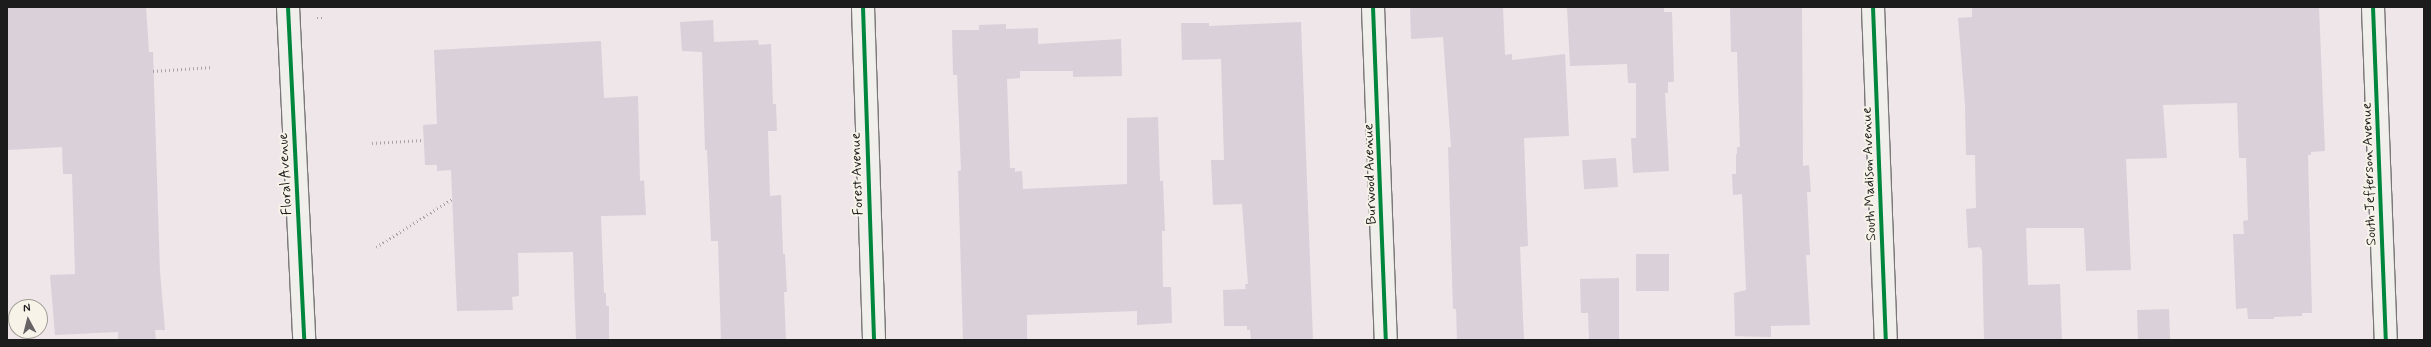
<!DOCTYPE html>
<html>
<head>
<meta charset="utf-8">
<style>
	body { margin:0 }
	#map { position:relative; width:2431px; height:347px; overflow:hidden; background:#eee6e9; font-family:Mynerve,sans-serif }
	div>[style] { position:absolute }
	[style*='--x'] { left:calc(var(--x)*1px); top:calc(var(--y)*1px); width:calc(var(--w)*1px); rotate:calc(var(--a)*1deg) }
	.building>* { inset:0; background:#dad0d9; transform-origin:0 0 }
	.path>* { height:2.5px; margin-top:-1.25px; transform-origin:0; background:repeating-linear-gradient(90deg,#a8a6a5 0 1px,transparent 0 4px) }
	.roads { filter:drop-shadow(1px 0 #7a7778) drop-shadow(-1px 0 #7a7778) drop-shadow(0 1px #7a7778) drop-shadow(0 -1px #7a7778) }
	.street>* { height:22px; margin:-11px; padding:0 11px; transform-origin:11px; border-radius:11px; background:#f1efec }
	.cycleway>* { height:4px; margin:-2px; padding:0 2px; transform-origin:2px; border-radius:2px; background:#00873e }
	span { translate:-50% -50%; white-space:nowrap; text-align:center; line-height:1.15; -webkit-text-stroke:4px #f7f3e8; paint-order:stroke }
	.street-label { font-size:14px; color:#1c1c1c }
	.frame { position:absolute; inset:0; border:8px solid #1c1c1c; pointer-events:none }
	.north { position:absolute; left:8px; top:299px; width:40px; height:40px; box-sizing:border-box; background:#f7f3e8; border:1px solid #9f9d96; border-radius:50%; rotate:353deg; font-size:11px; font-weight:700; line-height:16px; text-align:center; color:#1c1c1c }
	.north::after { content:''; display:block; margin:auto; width:14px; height:18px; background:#666364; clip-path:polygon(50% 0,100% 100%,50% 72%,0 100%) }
</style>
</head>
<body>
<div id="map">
	<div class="building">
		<div style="clip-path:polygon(7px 7px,146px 7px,149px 52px,153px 52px,160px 272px,165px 330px,155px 330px,156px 340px,118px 340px,118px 332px,55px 335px,50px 275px,75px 274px,72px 174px,63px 174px,62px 147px,7px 150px)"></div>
		<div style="clip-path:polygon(1410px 7px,1503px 7px,1505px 55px,1512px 54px,1512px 60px,1565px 54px,1569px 136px,1524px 138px,1528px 246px,1520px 247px,1524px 340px,1457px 340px,1456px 309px,1453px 309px,1448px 147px,1451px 147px,1443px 37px,1411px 39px)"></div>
		<div style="clip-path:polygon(1567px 7px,1664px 7px,1664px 12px,1672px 12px,1674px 82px,1668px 82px,1668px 93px,1665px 93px,1669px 171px,1633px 173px,1631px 138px,1636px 138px,1636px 83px,1628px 83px,1627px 64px,1570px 66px)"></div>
		<div style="clip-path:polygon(1730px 7px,1802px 7px,1803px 166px,1809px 165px,1811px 192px,1807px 192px,1810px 255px,1806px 255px,1810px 325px,1771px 326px,1771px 337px,1735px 336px,1734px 293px,1746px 290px,1742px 194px,1733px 195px,1732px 174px,1736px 174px,1736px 154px,1737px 154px,1737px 147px,1740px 147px,1737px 52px,1731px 52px)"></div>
		<div style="clip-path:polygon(1972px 7px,2319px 7px,2325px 151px,2311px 152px,2311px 155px,2308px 155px,2312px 313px,2302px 313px,2302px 316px,2274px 317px,2274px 319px,2248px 319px,2247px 308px,2236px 309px,2233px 234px,2244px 234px,2243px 221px,2248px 220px,2246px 158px,2239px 158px,2237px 103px,2163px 105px,2167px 158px,2126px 159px,2131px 270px,2086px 271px,2084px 228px,2026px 228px,2028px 285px,2060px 284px,2062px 340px,1984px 340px,1982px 251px,1980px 247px,1968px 248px,1966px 209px,1976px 208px,1975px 155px,1966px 155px,1965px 105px,1958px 18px,1972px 17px)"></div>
		<div style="clip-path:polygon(713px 20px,714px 42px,758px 40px,759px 45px,771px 44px,773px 104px,776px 104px,777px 131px,768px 131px,770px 196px,781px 195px,783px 254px,785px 254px,787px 292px,784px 292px,786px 340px,721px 340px,718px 241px,711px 241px,707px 150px,705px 150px,702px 52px,682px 51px,680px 22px)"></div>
		<div style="clip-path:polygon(1301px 22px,1313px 340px,1251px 340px,1250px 330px,1247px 330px,1247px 326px,1224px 326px,1223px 290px,1246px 289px,1245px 284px,1248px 284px,1242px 204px,1213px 205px,1211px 160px,1224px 160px,1221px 59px,1182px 60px,1181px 23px,1209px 23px,1209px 26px)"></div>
		<div style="clip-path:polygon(1006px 24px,1006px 29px,1038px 28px,1038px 44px,1121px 39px,1122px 76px,1073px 77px,1073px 71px,1020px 71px,1020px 78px,1007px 79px,1010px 168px,1015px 168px,1015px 172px,1022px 171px,1023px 189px,1127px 184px,1127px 118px,1158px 117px,1160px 181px,1163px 181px,1165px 231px,1162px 231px,1163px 287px,1171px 287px,1172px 323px,1137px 325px,1137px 311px,1027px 315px,1027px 340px,963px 340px,958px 171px,961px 170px,957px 75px,953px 75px,952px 30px,979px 30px,979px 25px)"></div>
		<div style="clip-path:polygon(601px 41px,604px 98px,638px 96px,640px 181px,644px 180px,646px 215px,601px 216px,604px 293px,606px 293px,606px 306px,609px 306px,609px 340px,576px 340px,573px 252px,518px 253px,519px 296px,512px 297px,513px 310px,457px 311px,451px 170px,437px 171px,437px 165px,425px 165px,423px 125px,437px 124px,434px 50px)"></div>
		<div style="left:1616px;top:158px;width:29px;height:34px;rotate:86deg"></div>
		<div style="left:1636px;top:254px;width:33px;height:37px"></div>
		<div style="clip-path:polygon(1619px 278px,1619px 340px,1589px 340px,1588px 313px,1581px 313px,1580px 279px)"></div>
		<div style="left:2169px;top:309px;width:31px;height:32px;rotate:88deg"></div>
	</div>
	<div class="path">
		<div style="--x:317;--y:18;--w:7;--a:0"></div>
		<div style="--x:153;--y:71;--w:60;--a:-3.8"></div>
		<div style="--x:372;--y:143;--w:52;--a:-3.3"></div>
		<div style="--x:376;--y:247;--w:90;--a:-32.3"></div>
	</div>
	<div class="roads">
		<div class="street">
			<div style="--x:288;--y:7;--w:333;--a:87.2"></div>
			<div style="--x:863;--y:7;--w:333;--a:88.1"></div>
			<div style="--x:1373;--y:7;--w:333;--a:87.8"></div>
			<div style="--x:1873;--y:7;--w:333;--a:87.8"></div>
			<div style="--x:2373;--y:7;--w:333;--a:87.8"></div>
		</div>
	</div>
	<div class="cycleway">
		<div style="--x:288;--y:7;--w:333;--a:87.2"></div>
		<div style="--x:863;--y:7;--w:333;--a:88.1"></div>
		<div style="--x:1373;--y:7;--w:333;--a:87.8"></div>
		<div style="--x:1873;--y:7;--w:333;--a:87.8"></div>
		<div style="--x:2373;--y:7;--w:333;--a:87.8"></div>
	</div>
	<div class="street-label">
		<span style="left:285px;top:174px;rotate:-93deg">Floral Avenue</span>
		<span style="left:857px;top:174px;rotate:-92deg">Forest Avenue</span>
		<span style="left:1370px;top:174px;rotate:-92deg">Burwood Avenue</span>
		<span style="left:1869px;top:174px;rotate:-92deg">South Madison Avenue</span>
		<span style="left:2369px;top:174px;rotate:-92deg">South Jefferson Avenue</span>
	</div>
	<div class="frame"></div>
	<div class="north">N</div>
</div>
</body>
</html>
